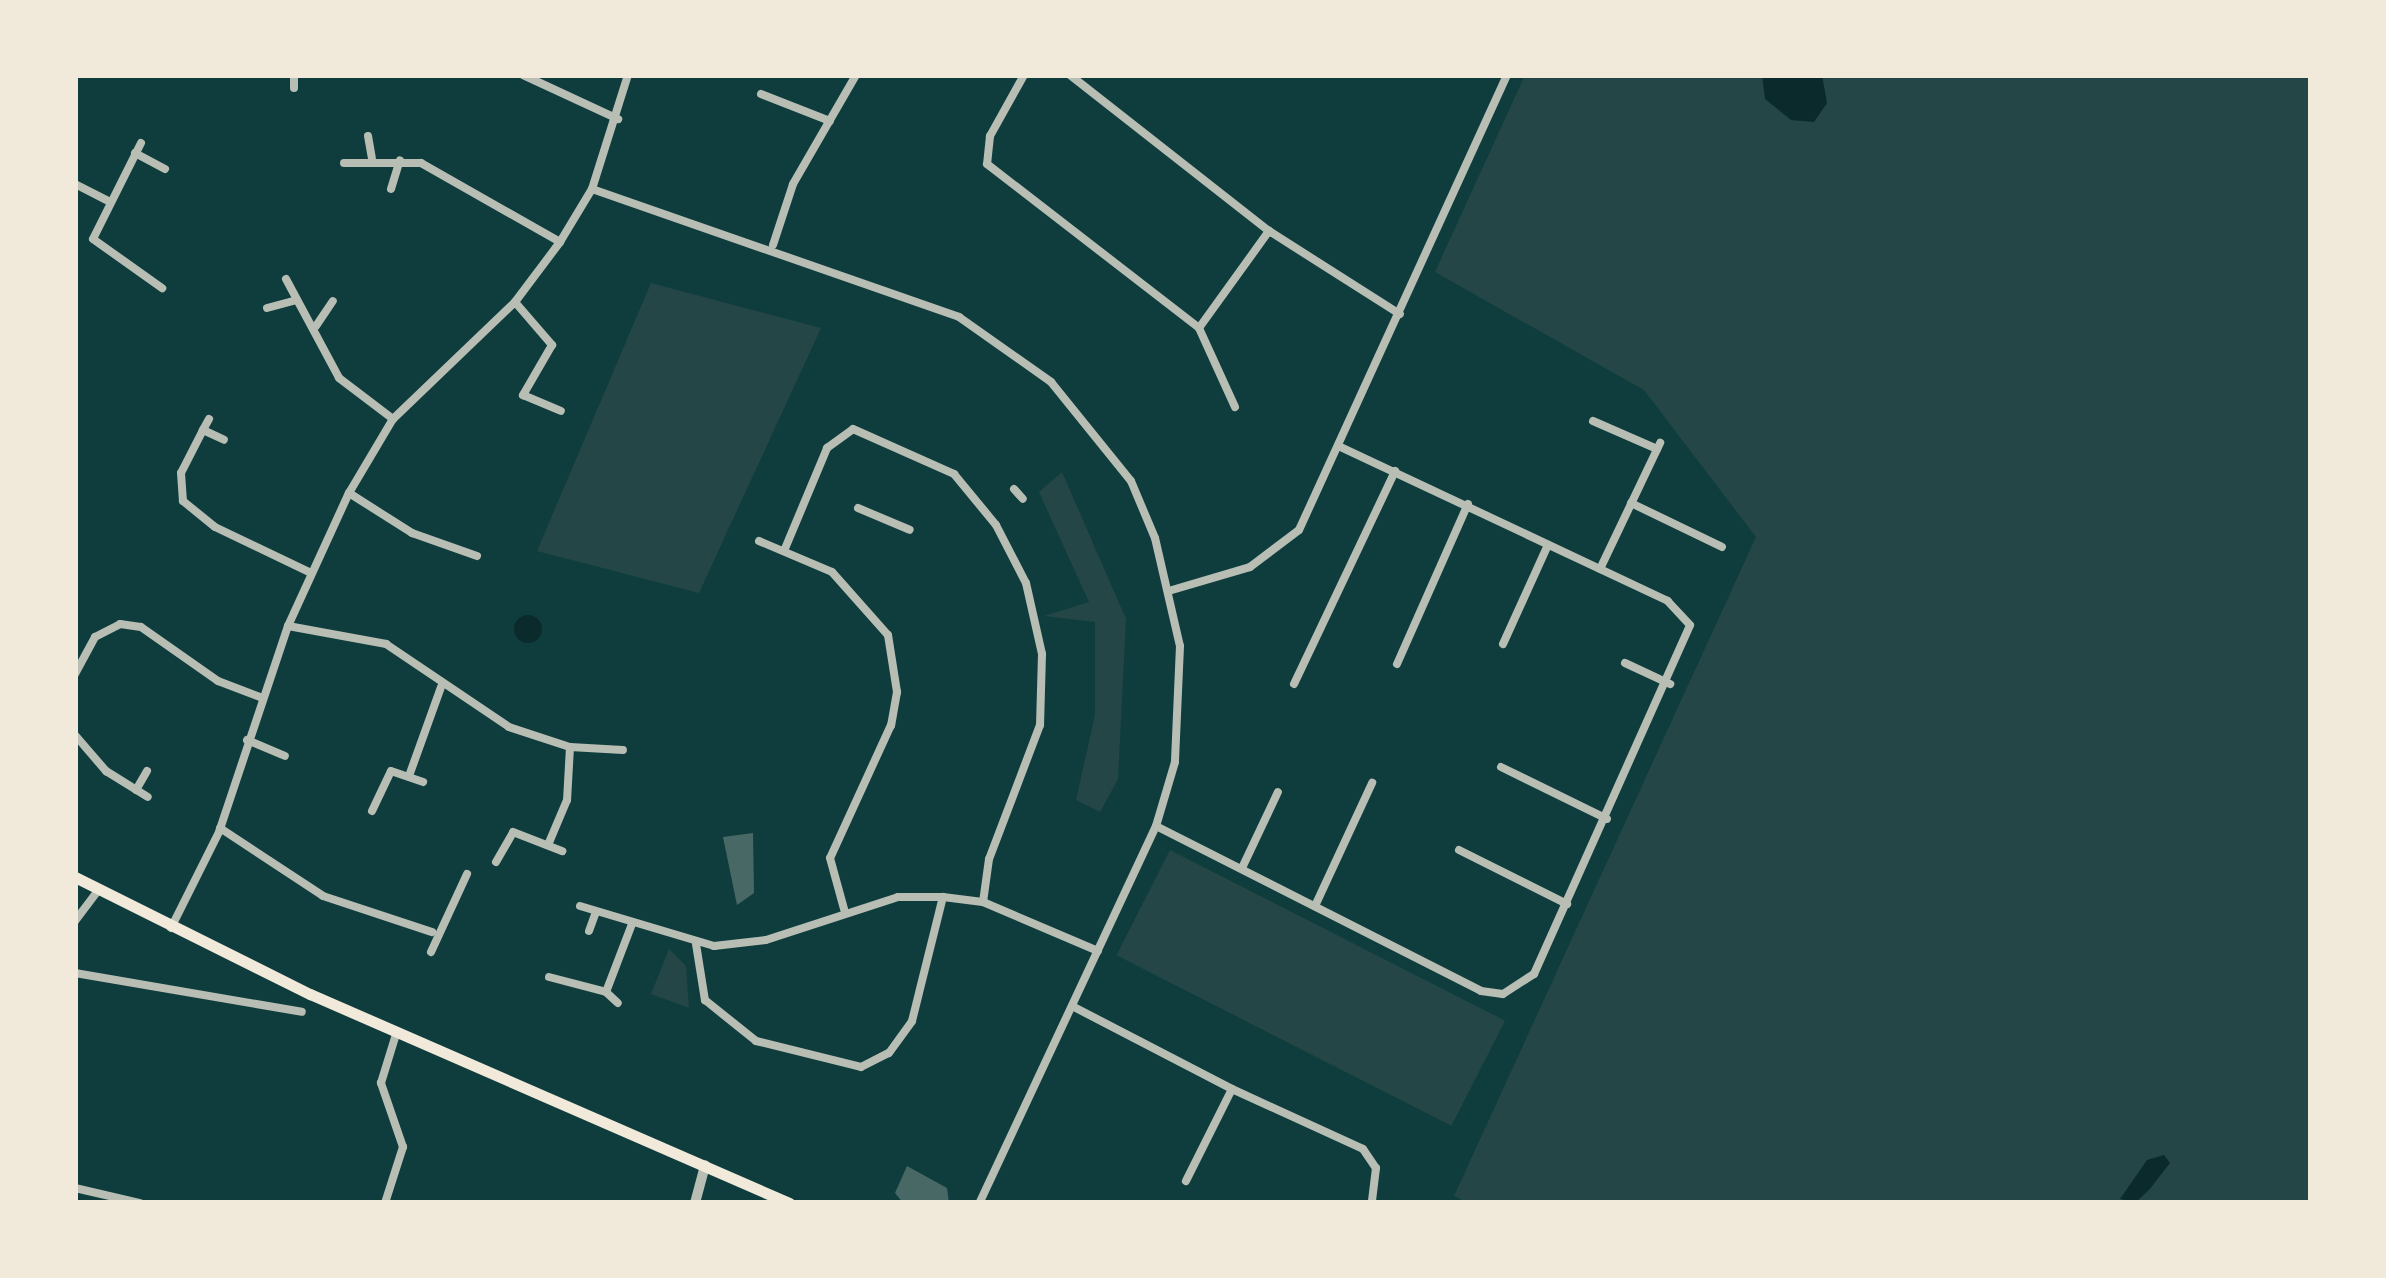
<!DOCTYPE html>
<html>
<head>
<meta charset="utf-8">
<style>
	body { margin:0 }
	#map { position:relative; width:2386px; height:1278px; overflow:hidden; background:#0f3d3e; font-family:"Fira Sans Condensed",sans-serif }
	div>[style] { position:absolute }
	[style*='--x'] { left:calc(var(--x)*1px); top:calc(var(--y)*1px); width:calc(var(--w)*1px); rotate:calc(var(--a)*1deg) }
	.green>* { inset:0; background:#244646; transform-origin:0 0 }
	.water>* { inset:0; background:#0a2a2b }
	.round { border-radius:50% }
	.building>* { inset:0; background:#486865 }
	.minor>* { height:8px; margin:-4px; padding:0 4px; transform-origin:4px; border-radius:4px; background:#b8beb3 }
	.tertiary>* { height:10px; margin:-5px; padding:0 5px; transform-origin:5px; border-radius:5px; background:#b8beb3 }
	.secondary>* { height:11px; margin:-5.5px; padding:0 5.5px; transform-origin:5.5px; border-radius:5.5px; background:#f1e9da }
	span { translate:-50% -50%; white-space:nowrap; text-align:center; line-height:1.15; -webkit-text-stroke:8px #f1e9da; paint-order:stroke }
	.frame { position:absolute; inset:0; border:78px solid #f1e9da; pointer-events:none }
</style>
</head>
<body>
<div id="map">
	<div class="green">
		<div style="clip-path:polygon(1525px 75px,2311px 75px,2311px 1203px,1468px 1203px,1454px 1196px,1756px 537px,1644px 390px,1435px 272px)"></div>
		<div style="clip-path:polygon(651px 283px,821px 328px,699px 593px,537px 551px)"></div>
		<div style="clip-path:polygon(1062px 472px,1126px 619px,1118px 779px,1100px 812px,1076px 800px,1095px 715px,1095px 622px,1044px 616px,1089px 602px,1039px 492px)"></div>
		<div style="left:1170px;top:850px;width:376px;height:118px;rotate:27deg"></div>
		<div style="clip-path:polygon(669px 949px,686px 966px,689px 1008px,651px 994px)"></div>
	</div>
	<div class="water">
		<div style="clip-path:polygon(1762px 75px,1822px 75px,1827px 103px,1814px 122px,1791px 120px,1765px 99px)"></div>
		<div class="round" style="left:514px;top:615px;width:28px;height:28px"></div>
		<div style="clip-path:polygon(2164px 1155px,2170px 1163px,2149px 1190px,2136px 1202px,2120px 1199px,2147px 1160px)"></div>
	</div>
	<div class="building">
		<div style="clip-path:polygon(753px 833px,754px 893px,737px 905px,723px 837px)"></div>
		<div style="clip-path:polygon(907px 1166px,947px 1188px,949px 1203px,903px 1203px,895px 1193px)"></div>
	</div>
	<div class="minor">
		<div style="--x:523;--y:75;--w:105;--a:24.9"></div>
		<div style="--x:1024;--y:75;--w:70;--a:119.1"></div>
		<div style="--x:990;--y:136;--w:28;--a:96"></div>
		<div style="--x:987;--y:164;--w:268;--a:37.7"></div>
		<div style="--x:1070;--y:75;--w:253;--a:38.1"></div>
		<div style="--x:1269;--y:231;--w:155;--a:32.4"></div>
		<div style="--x:294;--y:88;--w:13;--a:-90"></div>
		<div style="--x:761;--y:94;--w:74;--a:21.4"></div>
		<div style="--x:368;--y:136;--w:22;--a:80"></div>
		<div style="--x:141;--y:143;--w:107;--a:116.6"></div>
		<div style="--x:93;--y:239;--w:85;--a:35.4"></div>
		<div style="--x:135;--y:153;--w:34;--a:28"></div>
		<div style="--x:344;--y:163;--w:77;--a:0"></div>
		<div style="--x:421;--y:163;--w:160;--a:29.6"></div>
		<div style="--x:75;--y:184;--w:36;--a:27"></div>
		<div style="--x:391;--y:189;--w:30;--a:-73"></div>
		<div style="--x:592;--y:189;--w:389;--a:19.2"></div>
		<div style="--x:959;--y:317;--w:113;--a:35.2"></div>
		<div style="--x:1051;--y:382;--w:127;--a:51.1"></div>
		<div style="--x:1131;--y:481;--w:62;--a:67.2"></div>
		<div style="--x:1155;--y:538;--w:111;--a:77"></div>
		<div style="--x:1180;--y:646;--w:116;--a:92.5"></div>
		<div style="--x:1175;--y:762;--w:67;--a:106.5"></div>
		<div style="--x:1156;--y:826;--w:416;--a:115.1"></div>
		<div style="--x:773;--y:245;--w:64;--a:-71.8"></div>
		<div style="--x:793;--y:184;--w:126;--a:-60"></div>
		<div style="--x:286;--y:279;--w:112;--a:61.8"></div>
		<div style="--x:339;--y:378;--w:68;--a:37.2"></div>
		<div style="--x:515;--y:302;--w:57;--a:49.3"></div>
		<div style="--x:552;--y:345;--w:58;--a:120.1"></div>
		<div style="--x:523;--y:395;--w:41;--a:22.8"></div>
		<div style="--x:267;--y:308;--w:28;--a:-15"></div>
		<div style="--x:316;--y:326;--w:30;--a:-56"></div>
		<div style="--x:1235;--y:407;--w:87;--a:-114.5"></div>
		<div style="--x:1199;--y:328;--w:120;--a:-54.2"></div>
		<div style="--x:209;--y:419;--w:13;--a:119"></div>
		<div style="--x:203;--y:430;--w:23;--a:25"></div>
		<div style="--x:1593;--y:421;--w:70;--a:23.6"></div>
		<div style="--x:203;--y:430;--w:48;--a:117.1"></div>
		<div style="--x:181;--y:473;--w:28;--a:86"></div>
		<div style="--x:183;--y:501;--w:41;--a:39.1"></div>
		<div style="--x:215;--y:527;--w:104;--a:25.6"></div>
		<div style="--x:1014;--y:489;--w:13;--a:48"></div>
		<div style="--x:349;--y:493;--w:75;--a:32.4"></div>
		<div style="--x:412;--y:533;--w:69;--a:19.5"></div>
		<div style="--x:1631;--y:503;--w:101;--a:25.8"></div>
		<div style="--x:858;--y:508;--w:56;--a:22.9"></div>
		<div style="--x:759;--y:541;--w:79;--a:23"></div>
		<div style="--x:832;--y:572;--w:84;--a:48.4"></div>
		<div style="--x:888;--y:635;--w:58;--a:81"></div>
		<div style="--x:897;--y:692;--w:34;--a:100"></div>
		<div style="--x:891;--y:725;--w:146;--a:114.6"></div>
		<div style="--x:830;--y:858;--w:53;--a:74.6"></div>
		<div style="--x:784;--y:551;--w:112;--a:-67.3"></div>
		<div style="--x:827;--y:448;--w:32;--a:-36"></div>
		<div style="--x:853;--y:429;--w:111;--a:24"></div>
		<div style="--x:954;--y:474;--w:66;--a:50.5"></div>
		<div style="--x:996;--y:525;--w:65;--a:62.7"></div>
		<div style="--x:1026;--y:583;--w:73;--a:77.3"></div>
		<div style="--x:1042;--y:654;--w:71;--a:91.6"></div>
		<div style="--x:1040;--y:725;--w:143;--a:110.8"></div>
		<div style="--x:989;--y:859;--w:43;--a:97.9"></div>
		<div style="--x:1600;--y:569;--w:140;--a:-64.5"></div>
		<div style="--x:1172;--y:590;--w:81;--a:-16.4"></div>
		<div style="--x:1250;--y:567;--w:61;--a:-37.1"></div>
		<div style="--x:1299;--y:530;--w:500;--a:-65.43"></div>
		<div style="--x:288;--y:626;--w:100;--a:10.4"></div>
		<div style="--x:386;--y:644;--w:148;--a:34"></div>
		<div style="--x:509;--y:727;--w:64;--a:18.2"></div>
		<div style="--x:570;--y:747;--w:53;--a:93.2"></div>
		<div style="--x:567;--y:800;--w:49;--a:112.9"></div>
		<div style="--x:1503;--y:644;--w:109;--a:-65.6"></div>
		<div style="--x:1625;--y:663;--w:50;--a:25"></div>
		<div style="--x:1397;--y:664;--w:175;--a:-66.1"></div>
		<div style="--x:75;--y:674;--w:42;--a:-61.6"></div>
		<div style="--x:95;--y:637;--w:28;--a:-27"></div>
		<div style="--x:120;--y:624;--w:21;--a:8"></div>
		<div style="--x:141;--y:627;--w:94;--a:35"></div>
		<div style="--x:218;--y:681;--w:45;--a:20.9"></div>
		<div style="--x:1294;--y:684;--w:236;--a:-64.6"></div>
		<div style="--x:75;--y:735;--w:48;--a:49.3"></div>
		<div style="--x:106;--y:771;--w:49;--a:31.8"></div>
		<div style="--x:247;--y:740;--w:41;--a:22.8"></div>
		<div style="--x:570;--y:747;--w:53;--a:3.2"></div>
		<div style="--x:1501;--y:767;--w:118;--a:26.1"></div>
		<div style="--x:409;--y:776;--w:95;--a:-70.2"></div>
		<div style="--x:136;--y:790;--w:22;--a:-60"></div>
		<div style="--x:372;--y:811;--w:44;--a:-64.6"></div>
		<div style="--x:391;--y:771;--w:34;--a:19"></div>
		<div style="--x:1156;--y:826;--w:364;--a:26.9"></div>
		<div style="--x:1481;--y:991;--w:22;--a:8"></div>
		<div style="--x:1503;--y:994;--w:37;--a:-33"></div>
		<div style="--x:1534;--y:974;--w:382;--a:-65.9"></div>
		<div style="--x:1690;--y:625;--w:33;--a:-133"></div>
		<div style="--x:1668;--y:601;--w:364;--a:-154.8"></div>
		<div style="--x:220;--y:828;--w:123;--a:33.4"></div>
		<div style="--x:323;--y:896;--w:115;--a:18.3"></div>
		<div style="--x:1459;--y:850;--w:121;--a:26.6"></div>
		<div style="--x:496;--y:862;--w:34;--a:-60"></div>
		<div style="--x:513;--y:832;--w:53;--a:21.2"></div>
		<div style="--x:1242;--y:868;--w:84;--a:-64.7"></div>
		<div style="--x:580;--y:906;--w:140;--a:16.6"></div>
		<div style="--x:714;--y:946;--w:52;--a:-6.6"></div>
		<div style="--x:766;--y:940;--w:139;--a:-18"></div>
		<div style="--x:898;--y:897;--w:45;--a:0"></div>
		<div style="--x:943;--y:897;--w:40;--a:7.1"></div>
		<div style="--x:983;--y:902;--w:125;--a:23.1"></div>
		<div style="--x:1315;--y:906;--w:136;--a:-65.1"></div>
		<div style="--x:75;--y:921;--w:35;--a:-53"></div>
		<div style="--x:171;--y:928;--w:107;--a:-63.4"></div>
		<div style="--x:219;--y:832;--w:217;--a:-71.5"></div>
		<div style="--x:288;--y:626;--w:146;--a:-65.4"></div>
		<div style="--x:349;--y:493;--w:86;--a:-59.3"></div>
		<div style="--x:393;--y:419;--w:169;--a:-43.8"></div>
		<div style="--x:515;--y:302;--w:75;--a:-53.1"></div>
		<div style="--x:560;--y:242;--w:62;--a:-58.9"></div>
		<div style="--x:592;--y:189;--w:120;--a:-72.5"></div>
		<div style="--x:589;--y:931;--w:20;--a:-70"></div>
		<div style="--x:696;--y:944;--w:57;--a:80.9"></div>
		<div style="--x:705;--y:1000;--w:65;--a:38.8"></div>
		<div style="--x:756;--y:1041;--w:108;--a:13.9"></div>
		<div style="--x:861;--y:1067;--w:31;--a:-27"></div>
		<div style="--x:889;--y:1053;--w:39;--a:-54"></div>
		<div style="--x:912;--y:1021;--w:128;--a:-76"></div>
		<div style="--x:431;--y:952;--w:86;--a:-65.2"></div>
		<div style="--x:75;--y:973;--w:230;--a:9.7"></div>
		<div style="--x:549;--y:977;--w:59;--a:14.7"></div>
		<div style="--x:606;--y:992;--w:73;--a:-69.1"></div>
		<div style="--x:606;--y:992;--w:16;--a:43"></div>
		<div style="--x:1072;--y:1006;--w:180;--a:27.4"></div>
		<div style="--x:1232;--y:1089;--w:103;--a:116.6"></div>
		<div style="--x:1232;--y:1089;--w:144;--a:24.6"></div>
		<div style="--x:1363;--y:1149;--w:23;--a:56"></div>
		<div style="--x:1376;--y:1168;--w:35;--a:97"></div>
		<div style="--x:75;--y:1188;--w:67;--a:13"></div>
		<div style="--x:385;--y:1203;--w:59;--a:-72.2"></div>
		<div style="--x:403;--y:1147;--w:68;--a:-109"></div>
		<div style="--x:381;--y:1083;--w:54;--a:-72.9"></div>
	</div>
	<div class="tertiary">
		<div style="--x:695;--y:1203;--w:39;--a:-75"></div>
	</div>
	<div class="secondary">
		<div style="--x:75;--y:877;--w:263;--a:26.5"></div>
		<div style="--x:310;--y:994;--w:523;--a:23.57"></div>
	</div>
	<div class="frame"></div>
</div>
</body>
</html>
